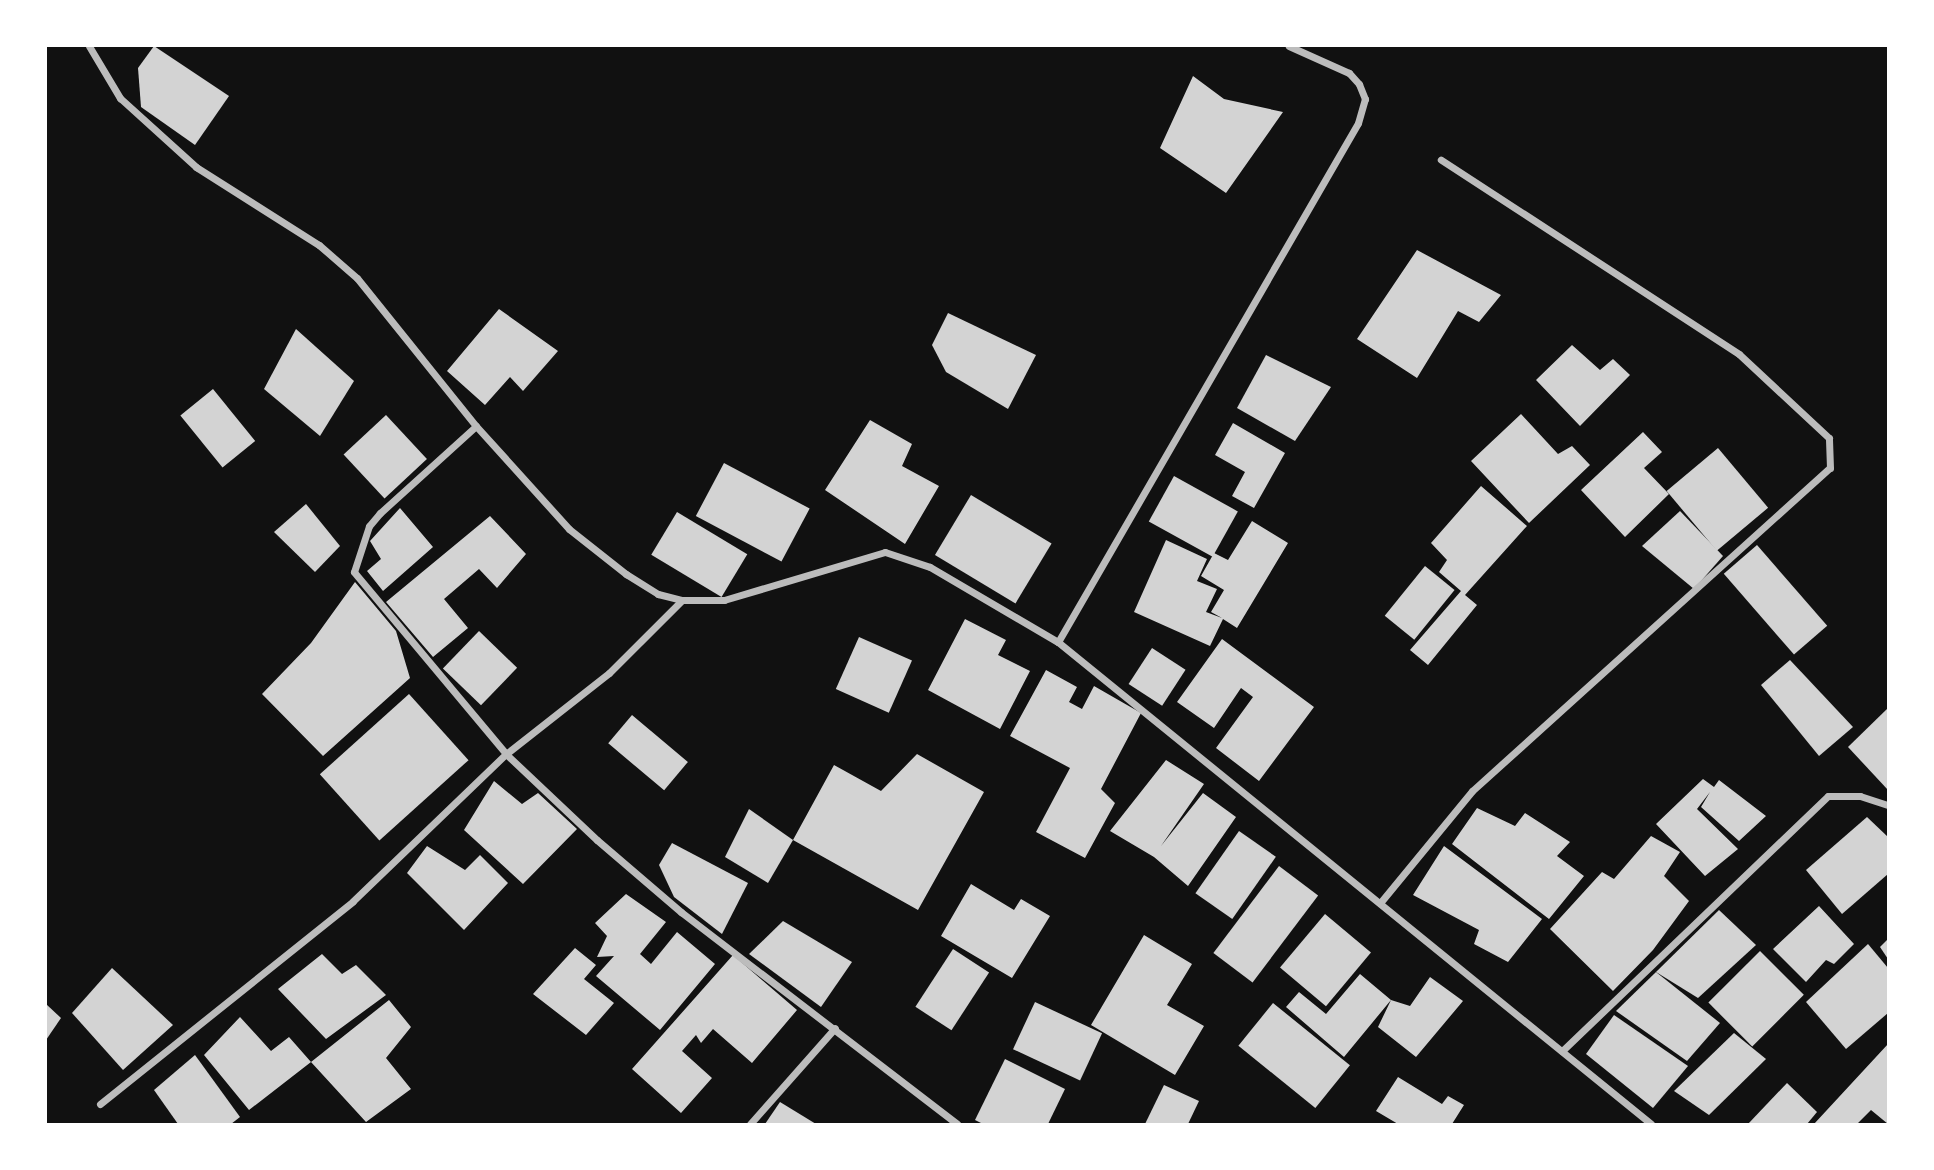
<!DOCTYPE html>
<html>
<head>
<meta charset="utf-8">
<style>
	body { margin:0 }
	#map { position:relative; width:1934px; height:1170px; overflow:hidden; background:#111; font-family:"Noto Sans",sans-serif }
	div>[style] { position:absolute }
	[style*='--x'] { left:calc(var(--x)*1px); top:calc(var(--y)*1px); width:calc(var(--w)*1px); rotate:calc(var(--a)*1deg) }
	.building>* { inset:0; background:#d3d3d3; transform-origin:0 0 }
	.minor>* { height:7px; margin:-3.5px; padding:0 3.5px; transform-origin:3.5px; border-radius:3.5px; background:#bcbcbc }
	span { translate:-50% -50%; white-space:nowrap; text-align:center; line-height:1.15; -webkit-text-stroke:6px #fff; paint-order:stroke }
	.frame { position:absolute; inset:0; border:47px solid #fff; pointer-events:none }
</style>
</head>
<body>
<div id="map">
	<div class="building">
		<div style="clip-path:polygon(154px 46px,229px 96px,195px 145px,141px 107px,138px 68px)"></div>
		<div style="clip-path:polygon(1193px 76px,1224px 99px,1283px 112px,1226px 193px,1160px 148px)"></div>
		<div style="clip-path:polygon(1417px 250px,1501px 295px,1479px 322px,1458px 311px,1417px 378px,1357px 339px)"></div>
		<div style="clip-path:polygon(499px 309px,558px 351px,523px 391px,510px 377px,485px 405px,447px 371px)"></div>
		<div style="clip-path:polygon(948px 313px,1036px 355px,1008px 409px,946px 372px,932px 345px)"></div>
		<div style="clip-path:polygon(296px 329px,354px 381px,320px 436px,264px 389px)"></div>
		<div style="clip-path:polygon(1572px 345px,1600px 370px,1613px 359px,1630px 375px,1580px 426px,1536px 380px)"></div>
		<div style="clip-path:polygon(1266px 355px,1331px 387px,1295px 441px,1237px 408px)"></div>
		<div style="left:213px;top:389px;width:67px;height:42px;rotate:51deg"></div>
		<div style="clip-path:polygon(1521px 414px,1558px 454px,1572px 446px,1590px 465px,1529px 523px,1471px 461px)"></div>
		<div style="left:386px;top:415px;width:60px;height:58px;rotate:47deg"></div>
		<div style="clip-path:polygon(870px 420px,912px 444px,902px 466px,939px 486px,905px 544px,825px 490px)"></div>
		<div style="clip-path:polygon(1233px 423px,1285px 453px,1254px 508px,1232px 496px,1245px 472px,1215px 455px)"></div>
		<div style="clip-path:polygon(1643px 432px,1662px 452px,1644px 468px,1669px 494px,1625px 537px,1581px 490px)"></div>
		<div style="left:1718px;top:448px;width:78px;height:67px;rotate:50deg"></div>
		<div style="left:724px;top:463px;width:97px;height:60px;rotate:28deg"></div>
		<div style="left:1174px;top:476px;width:73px;height:52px;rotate:29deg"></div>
		<div style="clip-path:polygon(1481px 486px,1527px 526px,1465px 595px,1477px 605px,1428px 665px,1410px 650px,1461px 591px,1439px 572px,1447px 560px,1431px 543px)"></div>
		<div style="left:971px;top:495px;width:94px;height:70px;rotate:31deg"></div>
		<div style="clip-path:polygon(306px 504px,340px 546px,315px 572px,274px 532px)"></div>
		<div style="clip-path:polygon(400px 508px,433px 547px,383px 591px,367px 571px,381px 559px,370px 541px)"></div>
		<div style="clip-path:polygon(1680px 511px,1723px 556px,1694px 589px,1642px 546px)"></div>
		<div style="left:677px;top:512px;width:82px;height:50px;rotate:31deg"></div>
		<div style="clip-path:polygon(490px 516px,526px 554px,497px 588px,479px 569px,444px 599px,468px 628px,433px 657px,386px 602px)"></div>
		<div style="clip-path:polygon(1252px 521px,1288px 543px,1237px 628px,1223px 619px,1210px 646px,1134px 612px,1166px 540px,1207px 559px,1197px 581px,1217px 589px,1206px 612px,1222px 618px,1211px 612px,1224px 590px,1201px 576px,1214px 553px,1228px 560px)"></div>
		<div style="left:1757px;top:545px;width:107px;height:44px;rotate:49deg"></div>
		<div style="left:1425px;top:566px;width:38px;height:64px;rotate:39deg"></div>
		<div style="clip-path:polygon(355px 582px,396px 631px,410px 678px,323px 756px,262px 694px,311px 643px)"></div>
		<div style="clip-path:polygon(965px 619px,1006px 640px,998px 655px,1030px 671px,1000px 729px,928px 690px)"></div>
		<div style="left:479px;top:631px;width:53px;height:52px;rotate:44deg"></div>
		<div style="left:859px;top:637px;width:58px;height:57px;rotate:24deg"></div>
		<div style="clip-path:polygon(1222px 639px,1314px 707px,1259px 781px,1216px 748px,1253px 697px,1241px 688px,1214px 728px,1177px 702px)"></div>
		<div style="left:1152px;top:648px;width:40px;height:43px;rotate:33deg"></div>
		<div style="clip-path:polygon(1790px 660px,1853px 727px,1819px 756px,1761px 685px)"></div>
		<div style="clip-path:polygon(1046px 670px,1077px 687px,1069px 702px,1082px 709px,1094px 686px,1141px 713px,1101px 789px,1115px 803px,1085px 858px,1036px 832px,1070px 768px,1010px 736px)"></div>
		<div style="left:409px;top:694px;width:89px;height:120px;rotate:48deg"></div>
		<div style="clip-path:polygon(1888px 708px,1888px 790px,1848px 747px)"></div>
		<div style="left:632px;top:715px;width:73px;height:37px;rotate:40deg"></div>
		<div style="clip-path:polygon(917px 754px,984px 792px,918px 910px,793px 840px,834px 765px,881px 791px)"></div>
		<div style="clip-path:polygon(1166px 760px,1204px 784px,1161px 846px,1203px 793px,1236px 817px,1188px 886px,1154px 857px,1110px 831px)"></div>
		<div style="clip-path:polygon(1703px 779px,1714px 787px,1719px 780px,1766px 816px,1739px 841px,1701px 807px,1710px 792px,1697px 809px,1738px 849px,1705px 876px,1656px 824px)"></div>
		<div style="clip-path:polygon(494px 781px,522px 804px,538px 793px,577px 829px,523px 884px,464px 830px)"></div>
		<div style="clip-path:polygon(1477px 808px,1515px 826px,1525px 813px,1570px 842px,1557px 856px,1584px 876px,1549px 919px,1452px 844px)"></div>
		<div style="clip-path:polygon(749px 809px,793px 840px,768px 883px,725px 857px)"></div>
		<div style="clip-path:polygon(1867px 817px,1888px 837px,1888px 874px,1842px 914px,1806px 870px)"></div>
		<div style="left:1239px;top:831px;width:45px;height:76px;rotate:35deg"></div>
		<div style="clip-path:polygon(1651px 836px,1680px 852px,1664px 876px,1689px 901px,1653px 950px,1613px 991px,1550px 929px,1602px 872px,1614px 879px)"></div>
		<div style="clip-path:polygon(672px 843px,748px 883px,722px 934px,674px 897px,659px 865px)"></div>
		<div style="clip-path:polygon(427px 846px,465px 870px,480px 855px,508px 883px,464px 930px,407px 873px)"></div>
		<div style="clip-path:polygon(1444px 846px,1542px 919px,1508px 962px,1474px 944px,1479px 930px,1413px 895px)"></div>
		<div style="left:1279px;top:866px;width:49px;height:109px;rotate:37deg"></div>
		<div style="clip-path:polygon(971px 884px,1014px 910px,1021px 899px,1050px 916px,1012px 978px,941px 936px)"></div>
		<div style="clip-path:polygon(626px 894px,666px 922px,640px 954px,651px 964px,677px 932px,715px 964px,660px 1030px,596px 976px,614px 956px,597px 957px,607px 936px,595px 923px)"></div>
		<div style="clip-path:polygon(1819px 906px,1854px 944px,1834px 964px,1826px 960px,1806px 982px,1773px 949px)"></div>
		<div style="clip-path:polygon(1719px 910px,1756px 945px,1698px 998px,1656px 972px)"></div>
		<div style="left:1325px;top:914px;width:60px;height:70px;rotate:40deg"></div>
		<div style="clip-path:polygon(783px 921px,852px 962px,821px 1007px,749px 954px)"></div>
		<div style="clip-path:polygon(1144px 935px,1192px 964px,1167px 1005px,1204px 1026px,1175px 1075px,1091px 1025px)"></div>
		<div style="clip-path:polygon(1888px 939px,1888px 959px,1880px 947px)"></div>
		<div style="clip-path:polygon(1868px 944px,1888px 968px,1888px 1013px,1846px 1049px,1806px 1002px)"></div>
		<div style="clip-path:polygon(575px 948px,596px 965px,584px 979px,614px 1003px,586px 1035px,533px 994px)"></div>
		<div style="left:953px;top:949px;width:43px;height:69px;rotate:33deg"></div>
		<div style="left:1760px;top:951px;width:62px;height:73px;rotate:45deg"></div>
		<div style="clip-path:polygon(322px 954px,342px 974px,356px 965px,386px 995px,326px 1039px,278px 989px)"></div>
		<div style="clip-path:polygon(733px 955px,797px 1010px,752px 1063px,713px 1029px,701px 1043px,696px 1035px,682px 1051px,712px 1078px,681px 1113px,632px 1069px)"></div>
		<div style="clip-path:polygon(112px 968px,173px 1025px,123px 1070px,72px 1013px)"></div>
		<div style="clip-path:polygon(1656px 972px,1720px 1023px,1687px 1061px,1616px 1011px)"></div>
		<div style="clip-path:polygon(1360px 974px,1391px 1000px,1410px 1006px,1430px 977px,1463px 1001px,1416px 1057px,1378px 1027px,1391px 1000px,1344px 1057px,1286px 1007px,1299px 992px,1326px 1014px)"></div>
		<div style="clip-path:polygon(389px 1000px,411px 1027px,386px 1058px,411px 1089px,366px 1122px,311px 1062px)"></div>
		<div style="left:1035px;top:1002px;width:74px;height:52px;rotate:25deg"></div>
		<div style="left:1273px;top:1003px;width:99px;height:55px;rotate:39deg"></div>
		<div style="clip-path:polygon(46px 1004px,61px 1018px,46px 1040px)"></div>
		<div style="clip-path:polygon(1614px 1015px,1688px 1066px,1653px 1108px,1586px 1054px)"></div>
		<div style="clip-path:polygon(240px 1017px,271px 1051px,289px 1037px,311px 1062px,249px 1110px,204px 1055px)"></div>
		<div style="clip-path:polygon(1734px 1033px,1766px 1059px,1709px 1115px,1674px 1091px)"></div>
		<div style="clip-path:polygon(1888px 1044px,1888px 1124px,1871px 1110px,1857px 1124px,1814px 1124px)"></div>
		<div style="clip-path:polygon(195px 1055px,240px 1117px,231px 1124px,178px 1124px,154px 1090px)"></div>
		<div style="clip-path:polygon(1005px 1059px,1065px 1089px,1048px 1124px,983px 1124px,975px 1120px)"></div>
		<div style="clip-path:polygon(1398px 1077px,1442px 1104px,1448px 1096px,1464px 1105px,1452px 1124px,1398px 1124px,1376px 1111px)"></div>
		<div style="clip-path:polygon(1787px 1083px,1817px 1112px,1807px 1124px,1748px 1124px)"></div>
		<div style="clip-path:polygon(1164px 1085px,1199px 1101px,1188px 1124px,1145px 1124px)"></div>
		<div style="clip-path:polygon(780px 1102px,816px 1124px,765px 1124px)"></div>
	</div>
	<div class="minor">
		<div style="--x:89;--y:46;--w:61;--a:59.2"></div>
		<div style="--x:120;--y:98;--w:103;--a:42.2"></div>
		<div style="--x:196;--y:167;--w:146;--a:32.4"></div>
		<div style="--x:319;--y:245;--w:50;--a:41"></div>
		<div style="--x:357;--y:278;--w:190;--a:51.2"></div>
		<div style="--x:476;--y:426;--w:139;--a:47.9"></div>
		<div style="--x:569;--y:529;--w:73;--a:38.3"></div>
		<div style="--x:626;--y:574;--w:38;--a:32"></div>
		<div style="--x:658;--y:594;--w:25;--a:14"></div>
		<div style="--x:682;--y:600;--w:42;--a:0"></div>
		<div style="--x:724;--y:600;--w:168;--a:-16.6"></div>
		<div style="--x:885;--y:552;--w:47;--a:18.4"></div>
		<div style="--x:930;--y:567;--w:148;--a:30.4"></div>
		<div style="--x:1058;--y:642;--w:764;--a:39.1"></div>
		<div style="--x:476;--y:426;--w:130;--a:137.8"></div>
		<div style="--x:380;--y:513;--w:17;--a:130"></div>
		<div style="--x:369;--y:526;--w:48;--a:108.1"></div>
		<div style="--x:354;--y:572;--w:237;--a:50.1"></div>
		<div style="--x:506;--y:754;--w:125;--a:43.4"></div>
		<div style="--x:597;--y:840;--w:111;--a:40.6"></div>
		<div style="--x:681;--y:912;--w:348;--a:37.5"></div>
		<div style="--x:1058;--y:642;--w:599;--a:-59.97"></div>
		<div style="--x:1358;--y:123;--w:25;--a:-74"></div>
		<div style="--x:1365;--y:99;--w:16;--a:-112"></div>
		<div style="--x:1359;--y:84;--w:15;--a:-132"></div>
		<div style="--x:1349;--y:73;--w:66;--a:-155.8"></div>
		<div style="--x:1380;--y:903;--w:145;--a:-50.6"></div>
		<div style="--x:1472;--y:791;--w:482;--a:-42.1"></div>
		<div style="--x:1830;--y:468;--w:30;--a:-92"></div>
		<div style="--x:1829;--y:438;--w:123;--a:-137"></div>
		<div style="--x:1739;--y:354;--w:356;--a:-146.9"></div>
		<div style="--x:1562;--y:1051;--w:368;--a:-43.8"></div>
		<div style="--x:1828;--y:796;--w:32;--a:0"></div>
		<div style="--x:1860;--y:796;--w:29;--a:18"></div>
		<div style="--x:100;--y:1104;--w:324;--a:-38.7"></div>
		<div style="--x:353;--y:901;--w:212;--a:-43.9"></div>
		<div style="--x:506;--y:754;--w:131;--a:-38.2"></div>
		<div style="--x:609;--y:673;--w:103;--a:-45"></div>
		<div style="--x:750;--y:1124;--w:128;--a:-48.5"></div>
	</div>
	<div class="frame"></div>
</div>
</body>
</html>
